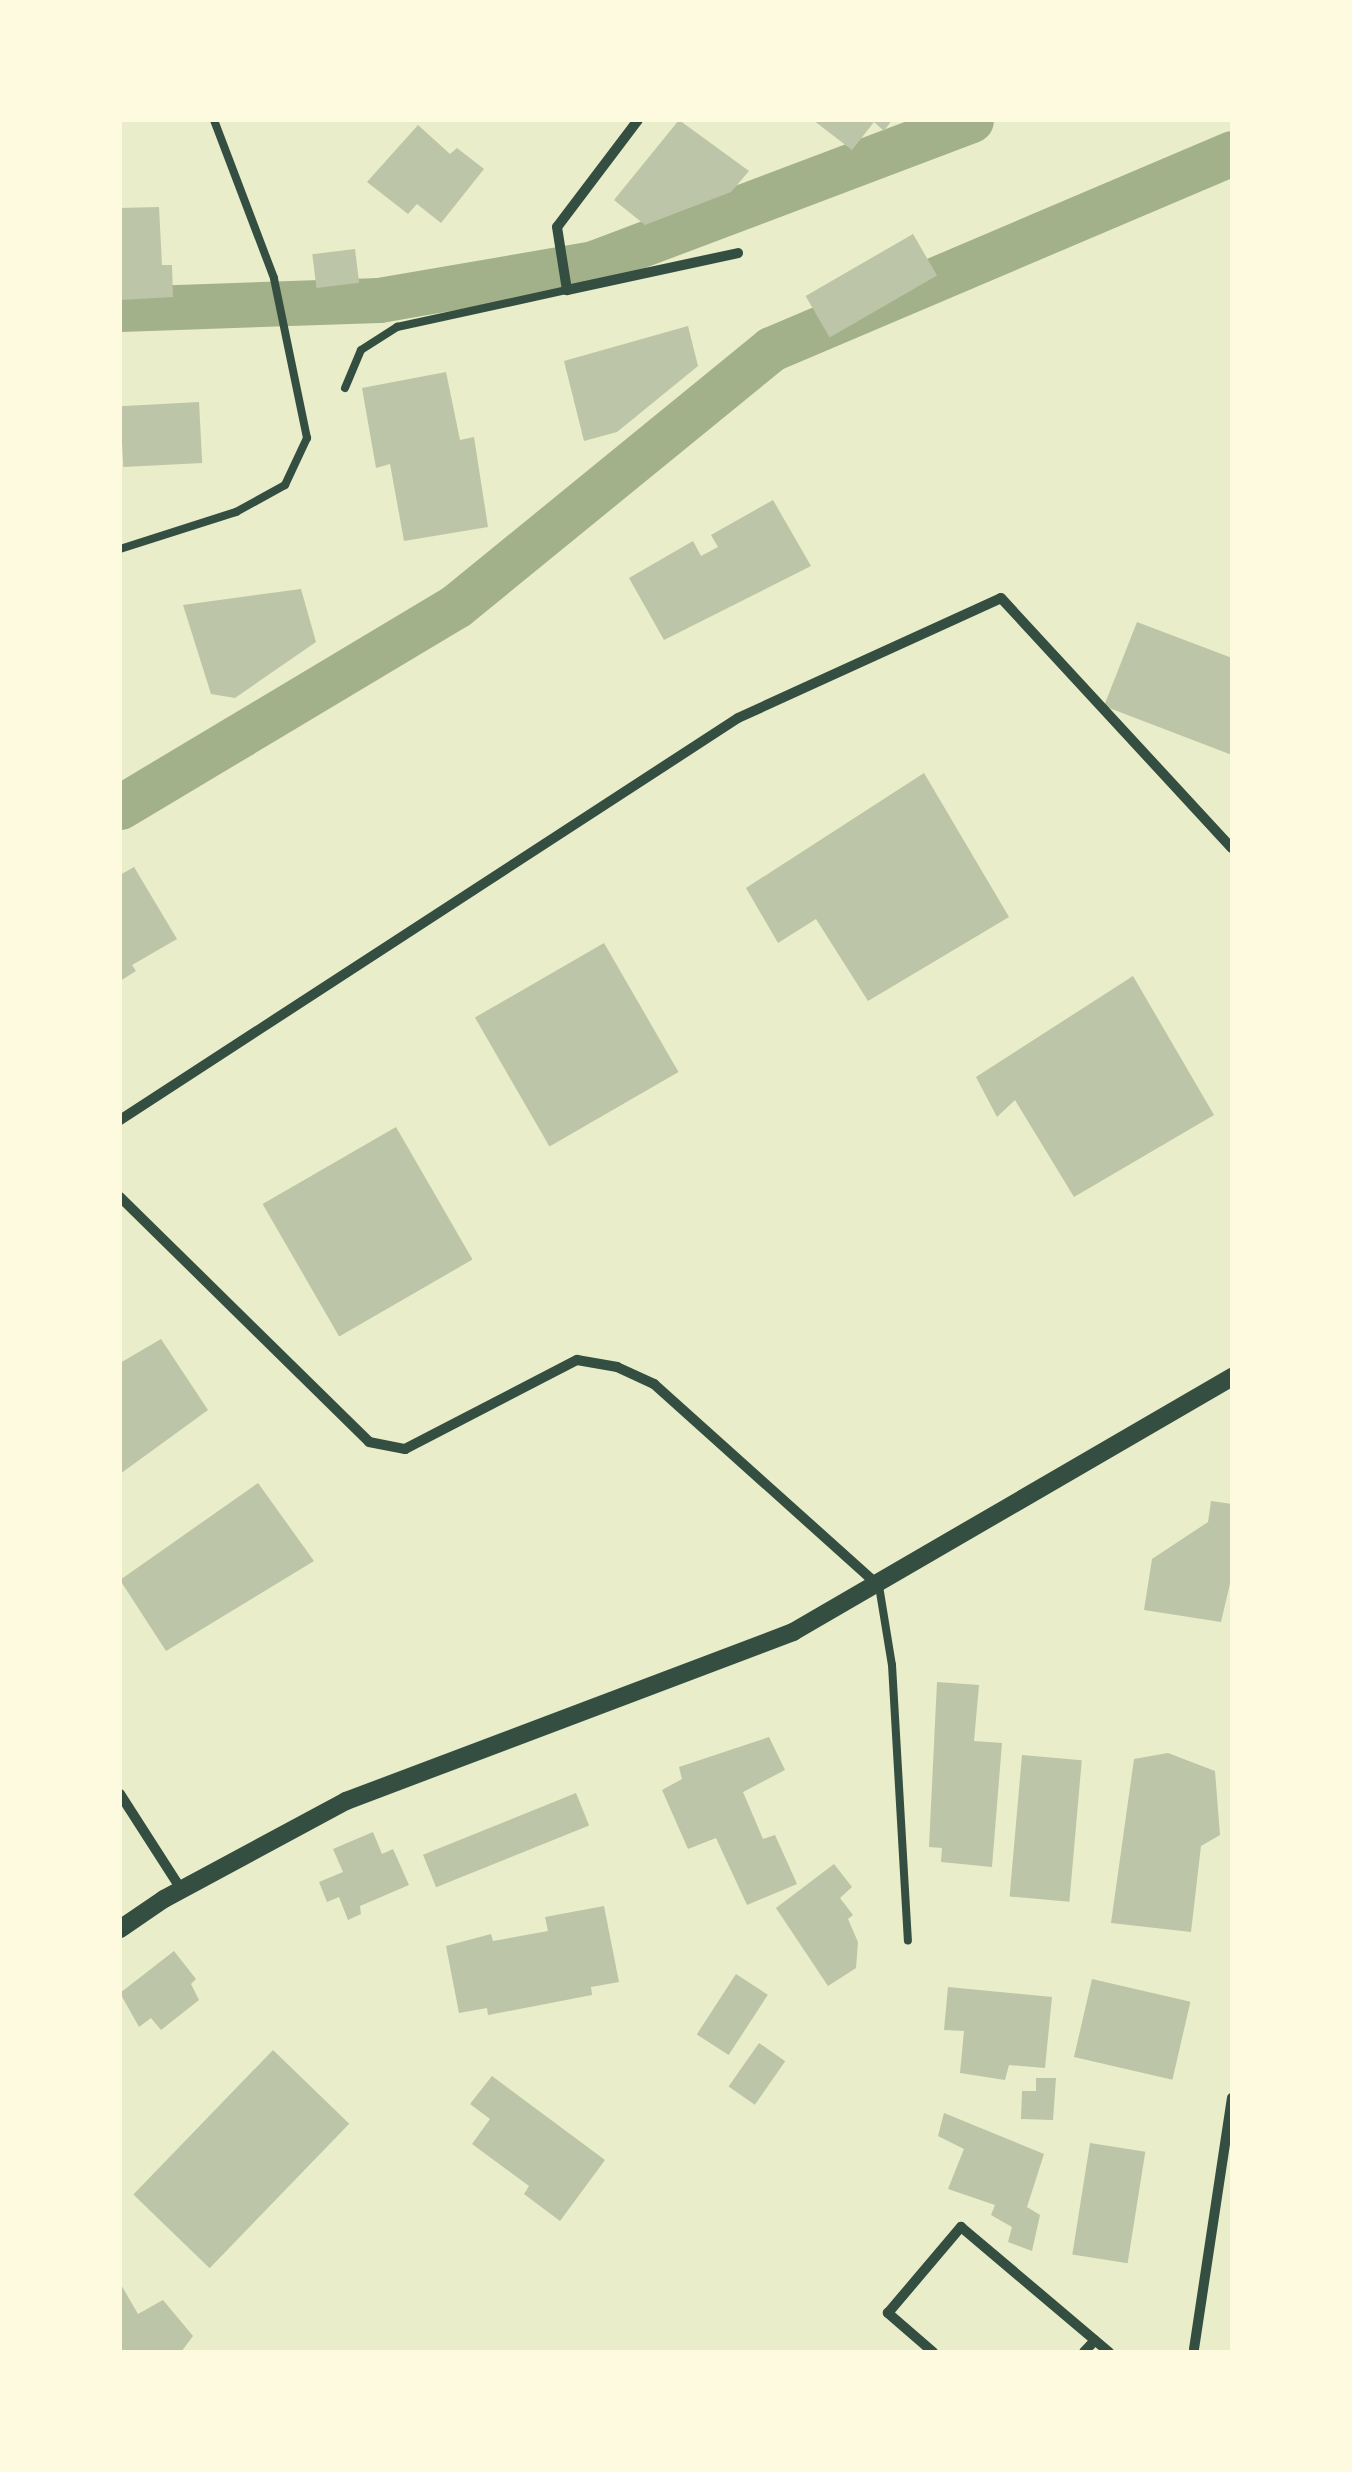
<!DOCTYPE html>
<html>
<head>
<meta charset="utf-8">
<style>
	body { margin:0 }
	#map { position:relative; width:1352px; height:2472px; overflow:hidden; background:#e9edc9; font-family:"Noto Serif",serif }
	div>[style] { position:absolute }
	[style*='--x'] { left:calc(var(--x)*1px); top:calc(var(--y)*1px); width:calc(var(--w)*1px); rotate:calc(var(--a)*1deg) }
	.canal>* { height:45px; margin:-22.5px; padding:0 22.5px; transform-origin:22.5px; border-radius:22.5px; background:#a3b18a }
	.building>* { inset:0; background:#bcc5a7; transform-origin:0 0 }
	.service>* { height:8px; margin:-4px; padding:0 4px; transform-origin:4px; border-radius:4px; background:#344e41 }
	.minor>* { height:10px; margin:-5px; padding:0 5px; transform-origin:5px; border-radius:5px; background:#344e41 }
	.tertiary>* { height:18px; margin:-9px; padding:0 9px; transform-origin:9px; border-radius:9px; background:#344e41 }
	span { translate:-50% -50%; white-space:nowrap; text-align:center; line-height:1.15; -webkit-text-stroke:8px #fefae0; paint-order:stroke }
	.frame { position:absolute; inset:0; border:122px solid #fefae0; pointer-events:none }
</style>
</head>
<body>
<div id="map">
	<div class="canal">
		<div style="--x:120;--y:309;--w:259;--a:-2"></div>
		<div style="--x:379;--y:300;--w:217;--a:-9.8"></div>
		<div style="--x:593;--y:263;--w:404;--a:-20.7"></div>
		<div style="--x:120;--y:807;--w:392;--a:-30.9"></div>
		<div style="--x:456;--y:606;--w:407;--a:-39.2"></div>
		<div style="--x:771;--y:349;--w:501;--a:-23.03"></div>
	</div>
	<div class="building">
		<div style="clip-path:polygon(679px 120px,749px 171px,731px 192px,645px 225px,614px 200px)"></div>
		<div style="clip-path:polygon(813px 120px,892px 120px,884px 131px,874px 122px,852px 150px)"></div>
		<div style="clip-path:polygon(418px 125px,450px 154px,457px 148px,484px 169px,441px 223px,417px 204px,408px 214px,367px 182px)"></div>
		<div style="clip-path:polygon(159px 207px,162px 265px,172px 265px,173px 297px,120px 300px,120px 208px)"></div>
		<div style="left:913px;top:234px;width:48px;height:124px;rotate:60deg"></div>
		<div style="left:355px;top:249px;width:34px;height:43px;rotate:83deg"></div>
		<div style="clip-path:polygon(688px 326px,698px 366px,617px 432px,584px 441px,564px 361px)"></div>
		<div style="clip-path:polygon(446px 372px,460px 440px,474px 437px,488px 527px,404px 541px,390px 464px,376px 468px,362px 388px)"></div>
		<div style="left:199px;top:402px;width:61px;height:79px;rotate:87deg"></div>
		<div style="clip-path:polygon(773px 500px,811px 566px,664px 640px,629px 578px,693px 541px,701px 556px,718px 547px,711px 535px)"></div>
		<div style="clip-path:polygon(301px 589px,316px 642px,235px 698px,211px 694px,183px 605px)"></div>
		<div style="clip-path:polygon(1137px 622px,1232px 658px,1232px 755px,1104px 706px)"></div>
		<div style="clip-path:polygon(924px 773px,1009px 917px,868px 1001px,816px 919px,778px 943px,746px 888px)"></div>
		<div style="clip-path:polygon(134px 867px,177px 939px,132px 965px,136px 971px,120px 981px,120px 875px)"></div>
		<div style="left:604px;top:943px;width:149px;height:149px;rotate:60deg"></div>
		<div style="clip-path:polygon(1133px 976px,1214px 1115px,1074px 1197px,1015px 1100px,997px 1117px,976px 1077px)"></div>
		<div style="left:396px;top:1127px;width:153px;height:154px;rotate:60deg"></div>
		<div style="clip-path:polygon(161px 1339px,208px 1410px,120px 1474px,120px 1363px)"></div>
		<div style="clip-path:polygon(258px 1483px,314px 1561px,166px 1651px,120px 1580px)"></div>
		<div style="clip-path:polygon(1211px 1501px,1232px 1504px,1232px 1575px,1221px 1622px,1144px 1610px,1152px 1559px,1208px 1522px)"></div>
		<div style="clip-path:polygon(937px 1682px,979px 1685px,974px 1741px,1002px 1743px,992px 1867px,941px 1862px,942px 1848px,929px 1847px)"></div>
		<div style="clip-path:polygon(769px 1737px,785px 1770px,743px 1792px,763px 1839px,775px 1835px,797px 1884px,747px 1905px,716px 1838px,688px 1849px,662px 1790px,682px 1779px,679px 1767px)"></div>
		<div style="clip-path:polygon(1168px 1753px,1215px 1771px,1220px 1835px,1201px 1846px,1191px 1932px,1111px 1923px,1134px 1759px)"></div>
		<div style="left:1022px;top:1755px;width:60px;height:142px;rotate:5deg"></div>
		<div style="left:576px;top:1793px;width:35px;height:165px;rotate:68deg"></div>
		<div style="clip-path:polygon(373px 1832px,382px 1854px,393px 1849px,409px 1885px,360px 1906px,361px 1914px,348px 1920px,339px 1897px,327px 1902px,319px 1882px,343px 1872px,333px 1849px)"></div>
		<div style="clip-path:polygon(834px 1864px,852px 1887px,840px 1898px,853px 1915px,848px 1919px,858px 1942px,856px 1968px,828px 1986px,776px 1908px)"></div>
		<div style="clip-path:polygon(604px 1906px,619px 1982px,591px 1987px,592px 1995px,488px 2015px,487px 2008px,459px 2013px,446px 1946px,491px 1934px,493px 1941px,548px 1931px,545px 1917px)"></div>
		<div style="clip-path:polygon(174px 1951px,196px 1979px,191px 1984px,199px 2000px,161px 2030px,151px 2018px,139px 2027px,120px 1993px)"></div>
		<div style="left:736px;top:1974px;width:38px;height:72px;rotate:33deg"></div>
		<div style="left:1092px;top:1979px;width:101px;height:80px;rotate:13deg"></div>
		<div style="clip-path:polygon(948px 1987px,1052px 1997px,1045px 2068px,1009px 2065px,1005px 2080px,960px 2073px,964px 2031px,944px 2030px)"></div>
		<div style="left:759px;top:2043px;width:32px;height:53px;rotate:35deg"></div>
		<div style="left:273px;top:2050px;width:106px;height:201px;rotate:44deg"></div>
		<div style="clip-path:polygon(492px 2076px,605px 2160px,560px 2221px,524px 2194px,529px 2186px,472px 2144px,490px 2119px,470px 2104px)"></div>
		<div style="clip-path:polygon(1036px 2078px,1056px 2078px,1053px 2120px,1021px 2119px,1022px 2091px,1036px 2091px)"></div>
		<div style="clip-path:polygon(944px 2113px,1044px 2154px,1027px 2207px,1040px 2215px,1032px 2251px,1008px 2242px,1012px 2227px,991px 2215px,995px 2205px,948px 2189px,964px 2149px,938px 2136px)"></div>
		<div style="left:1090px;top:2143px;width:56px;height:113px;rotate:9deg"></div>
		<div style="clip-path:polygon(120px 2283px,138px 2314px,163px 2300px,193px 2336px,181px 2352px,120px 2352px)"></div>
	</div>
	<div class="service">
		<div style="--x:345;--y:388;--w:41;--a:-67.2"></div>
		<div style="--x:361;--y:350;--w:43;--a:-32.6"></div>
		<div style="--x:397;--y:327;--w:174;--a:-12.3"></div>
		<div style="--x:120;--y:549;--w:122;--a:-17.7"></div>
		<div style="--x:236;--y:512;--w:56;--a:-28.9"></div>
		<div style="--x:285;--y:485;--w:52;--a:-64.9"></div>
		<div style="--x:307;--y:438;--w:163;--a:-101.7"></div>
		<div style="--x:274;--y:278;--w:169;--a:-110.8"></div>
		<div style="--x:879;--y:1586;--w:80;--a:80.7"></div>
		<div style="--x:892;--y:1665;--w:276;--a:86.7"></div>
	</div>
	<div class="minor">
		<div style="--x:638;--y:120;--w:134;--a:127.1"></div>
		<div style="--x:557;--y:227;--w:64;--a:81"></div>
		<div style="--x:567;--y:290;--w:175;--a:-12.2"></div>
		<div style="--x:120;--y:1120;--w:737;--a:-33.04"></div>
		<div style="--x:738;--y:718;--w:289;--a:-24.5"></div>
		<div style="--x:1001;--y:598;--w:340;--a:47.3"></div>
		<div style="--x:120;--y:1197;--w:349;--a:44.5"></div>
		<div style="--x:369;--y:1442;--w:37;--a:11"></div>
		<div style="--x:405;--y:1449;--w:194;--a:-27.4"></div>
		<div style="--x:577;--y:1360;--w:41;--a:9.9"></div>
		<div style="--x:617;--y:1367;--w:41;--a:24.7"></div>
		<div style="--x:654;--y:1384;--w:302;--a:41.9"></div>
		<div style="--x:120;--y:1794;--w:113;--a:57.3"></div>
		<div style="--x:1194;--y:2349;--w:254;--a:-81.4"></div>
		<div style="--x:933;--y:2352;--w:60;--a:-139.1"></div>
		<div style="--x:888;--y:2313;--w:113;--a:-49.7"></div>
		<div style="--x:961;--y:2227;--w:194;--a:40.2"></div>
		<div style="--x:1084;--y:2352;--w:16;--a:-47"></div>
	</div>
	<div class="tertiary">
		<div style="--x:120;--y:1929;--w:53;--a:-34.3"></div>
		<div style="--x:164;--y:1899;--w:207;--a:-28.3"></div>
		<div style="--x:346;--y:1801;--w:478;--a:-20.7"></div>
		<div style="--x:793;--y:1632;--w:508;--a:-30.15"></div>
	</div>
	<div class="frame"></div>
</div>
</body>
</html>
